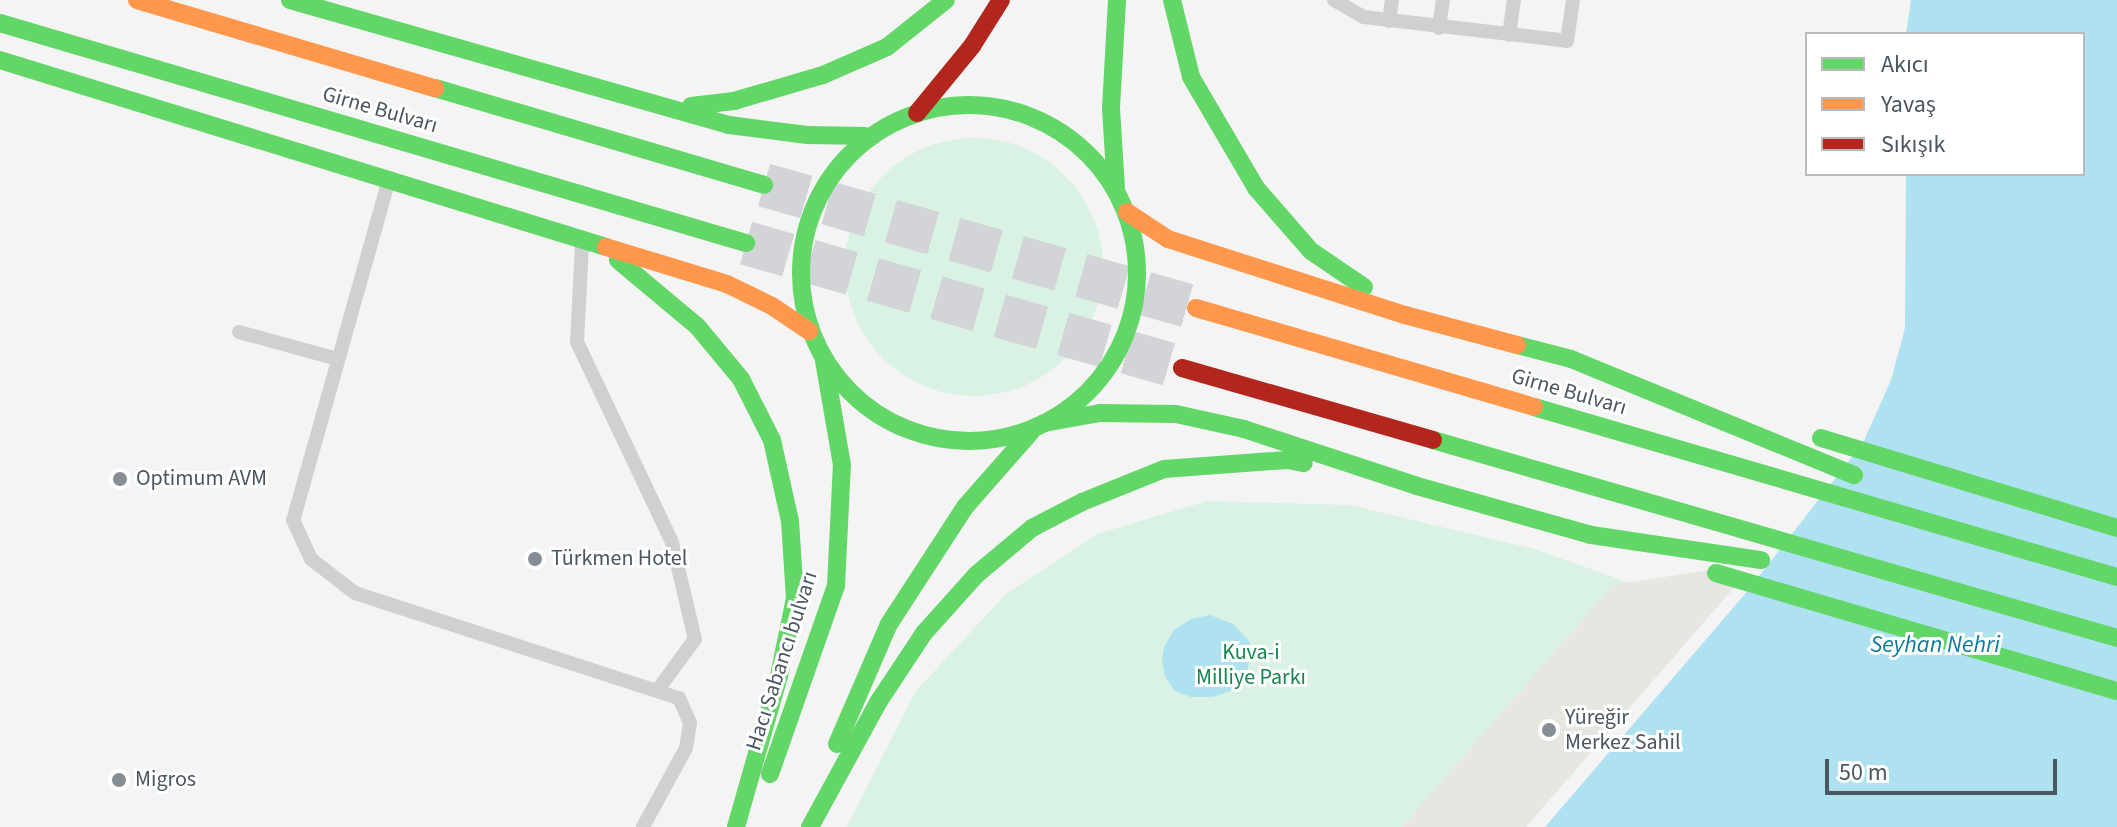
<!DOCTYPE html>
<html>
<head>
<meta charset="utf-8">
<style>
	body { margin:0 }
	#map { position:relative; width:2117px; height:827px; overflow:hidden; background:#f4f4f4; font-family:"Source Sans 3",sans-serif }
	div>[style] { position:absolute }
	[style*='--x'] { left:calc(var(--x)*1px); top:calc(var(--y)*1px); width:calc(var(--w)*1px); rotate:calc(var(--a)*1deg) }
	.green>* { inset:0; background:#d9f2e3 }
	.round { border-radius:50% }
	.sand>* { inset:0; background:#e7e6e1 }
	.water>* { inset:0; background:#aee2f0 }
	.highway-tunnel>* { height:44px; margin-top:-22px; transform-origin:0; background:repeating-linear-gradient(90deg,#d2d4d7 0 44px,transparent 0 66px) }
	.lane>* { height:14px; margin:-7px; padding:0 7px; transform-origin:7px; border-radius:7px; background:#ced0d2 }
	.fast>* { height:18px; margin:-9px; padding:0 9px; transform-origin:9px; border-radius:9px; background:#63d668 }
	.fast>.ring { margin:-9px; padding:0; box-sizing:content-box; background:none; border:18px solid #63d668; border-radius:50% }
	.slow>* { height:18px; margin:-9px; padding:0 9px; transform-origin:9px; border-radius:9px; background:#ff974d }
	.jam>* { height:18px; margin:-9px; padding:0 9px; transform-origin:9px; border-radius:9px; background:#b3261e }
	.dots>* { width:22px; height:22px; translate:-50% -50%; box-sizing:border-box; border:4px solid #fff; border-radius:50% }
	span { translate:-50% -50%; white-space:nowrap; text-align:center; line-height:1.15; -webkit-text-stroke:6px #fff; paint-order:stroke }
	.street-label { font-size:22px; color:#4a5661 }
	.poi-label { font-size:22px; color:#4a5661 }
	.left { translate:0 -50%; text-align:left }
	.park-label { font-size:22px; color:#17864f }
	.water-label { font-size:24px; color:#0c7c9b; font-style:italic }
	.legend { position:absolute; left:1805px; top:32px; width:280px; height:144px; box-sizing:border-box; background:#fff; border:2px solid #b7bbc0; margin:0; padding:10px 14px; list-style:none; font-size:24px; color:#4a5661 }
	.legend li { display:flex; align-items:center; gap:16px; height:40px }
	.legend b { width:40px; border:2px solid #b7bbc0 }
	.scale { position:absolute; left:1825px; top:759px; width:232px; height:36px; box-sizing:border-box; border:4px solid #4a5661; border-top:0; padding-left:10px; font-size:24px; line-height:28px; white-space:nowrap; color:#4a5661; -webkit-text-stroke:6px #fff; paint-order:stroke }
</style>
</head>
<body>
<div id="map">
	<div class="green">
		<div class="round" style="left:845px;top:138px;width:258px;height:258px"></div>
		<div style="clip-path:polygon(1207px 501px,1350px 505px,1534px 549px,1670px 597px,1454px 827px,847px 827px,915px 692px,1006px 594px,1097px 534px)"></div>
	</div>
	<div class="sand">
		<div style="clip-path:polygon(1722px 568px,1745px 575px,1526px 827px,1402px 827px,1613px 585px)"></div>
	</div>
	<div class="water">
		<div style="clip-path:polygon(1911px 0,2117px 0,2117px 827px,1545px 827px,1745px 594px,1863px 443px,1891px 380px,1905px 328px,1906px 174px,2083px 174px,2083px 34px,1906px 34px)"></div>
		<div style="clip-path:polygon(1210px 615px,1233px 624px,1250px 642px,1250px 660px,1246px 675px,1233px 690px,1213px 697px,1191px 697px,1175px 691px,1165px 677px,1162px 660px,1164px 647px,1174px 630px,1191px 619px)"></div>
	</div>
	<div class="highway-tunnel">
		<div style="--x:764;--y:185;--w:449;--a:15.9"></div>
		<div style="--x:746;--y:243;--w:454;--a:16"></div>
	</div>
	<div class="lane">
		<div style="--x:1334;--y:0;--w:34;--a:30"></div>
		<div style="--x:1364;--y:17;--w:204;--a:6.7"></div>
		<div style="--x:1567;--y:41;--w:41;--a:-81.7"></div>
		<div style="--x:1389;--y:21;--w:21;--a:-82"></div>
		<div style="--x:1439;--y:28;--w:28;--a:-82"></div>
		<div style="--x:1509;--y:35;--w:35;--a:-82"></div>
		<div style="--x:388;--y:183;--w:350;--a:105.7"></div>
		<div style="--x:293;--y:520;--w:43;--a:65.2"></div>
		<div style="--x:311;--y:559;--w:56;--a:37.7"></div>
		<div style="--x:355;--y:593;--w:341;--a:18"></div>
		<div style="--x:679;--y:698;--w:27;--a:66"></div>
		<div style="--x:690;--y:723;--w:25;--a:99"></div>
		<div style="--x:686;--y:748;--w:90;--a:118.6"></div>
		<div style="--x:582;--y:244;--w:98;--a:92.9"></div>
		<div style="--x:577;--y:342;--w:221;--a:64.6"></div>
		<div style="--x:672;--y:542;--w:100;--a:76.7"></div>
		<div style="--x:695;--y:639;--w:64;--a:126.2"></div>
		<div style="--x:239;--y:332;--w:103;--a:15.3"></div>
	</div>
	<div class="fast">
		<div style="--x:290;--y:0;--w:456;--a:15.9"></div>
		<div style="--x:729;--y:125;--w:79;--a:7.3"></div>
		<div style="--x:807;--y:135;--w:58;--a:1"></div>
		<div style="--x:1172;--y:0;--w:79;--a:76.1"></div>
		<div style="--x:1191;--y:77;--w:129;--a:59.6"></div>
		<div style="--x:1256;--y:188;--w:84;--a:48.9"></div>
		<div style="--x:1311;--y:251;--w:64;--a:34.2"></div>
		<div style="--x:0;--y:23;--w:778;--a:16.43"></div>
		<div style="--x:0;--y:60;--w:634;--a:17.15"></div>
		<div style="--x:435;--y:88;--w:343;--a:16.4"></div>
		<div class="ring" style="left:801px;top:105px;width:318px;height:318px"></div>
		<div style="--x:691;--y:106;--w:43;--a:-6.6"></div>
		<div style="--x:734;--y:101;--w:93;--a:-16.3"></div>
		<div style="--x:823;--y:75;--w:70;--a:-23.6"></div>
		<div style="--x:887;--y:47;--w:75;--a:-38.5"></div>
		<div style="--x:1116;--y:188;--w:80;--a:-93.6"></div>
		<div style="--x:1111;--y:108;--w:108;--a:-86.8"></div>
		<div style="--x:618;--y:260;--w:103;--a:39.9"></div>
		<div style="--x:697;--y:326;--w:69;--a:50.3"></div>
		<div style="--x:741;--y:379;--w:68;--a:63.1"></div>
		<div style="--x:772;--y:440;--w:83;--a:77.5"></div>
		<div style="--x:790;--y:521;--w:77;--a:86.3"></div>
		<div style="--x:795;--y:598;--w:80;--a:101.6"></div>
		<div style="--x:779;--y:676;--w:157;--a:105.9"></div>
		<div style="--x:1517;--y:345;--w:56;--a:14.5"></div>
		<div style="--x:1571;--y:359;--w:306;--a:22.3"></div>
		<div style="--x:1534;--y:407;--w:607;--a:16.26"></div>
		<div style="--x:1044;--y:423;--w:57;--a:-10.1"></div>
		<div style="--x:1100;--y:413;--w:76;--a:0.8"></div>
		<div style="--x:1176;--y:414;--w:70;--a:12.4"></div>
		<div style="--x:1244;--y:429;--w:182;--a:18.2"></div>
		<div style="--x:1417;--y:486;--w:181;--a:15.7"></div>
		<div style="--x:1591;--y:535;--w:172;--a:8.4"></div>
		<div style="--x:1821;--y:438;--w:309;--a:16.9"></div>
		<div style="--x:1433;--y:440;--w:712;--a:16.14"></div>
		<div style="--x:1716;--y:573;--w:418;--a:16.4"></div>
		<div style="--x:837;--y:744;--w:131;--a:-66.6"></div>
		<div style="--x:889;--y:624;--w:140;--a:-57"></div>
		<div style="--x:965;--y:507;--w:100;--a:-48.7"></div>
		<div style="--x:770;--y:774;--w:199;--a:-70.7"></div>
		<div style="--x:836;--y:586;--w:121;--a:-87.2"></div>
		<div style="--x:842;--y:465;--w:106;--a:-99.8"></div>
		<div style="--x:810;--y:827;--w:144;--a:-61.3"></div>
		<div style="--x:879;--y:701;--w:82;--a:-56.5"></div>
		<div style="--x:924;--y:633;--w:78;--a:-48.1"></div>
		<div style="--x:976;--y:575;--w:73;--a:-40"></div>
		<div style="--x:1032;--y:528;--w:56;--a:-27.5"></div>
		<div style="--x:1082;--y:502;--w:88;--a:-21.9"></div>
		<div style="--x:1164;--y:469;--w:124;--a:-4.2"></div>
		<div style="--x:1288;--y:460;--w:16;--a:11"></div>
	</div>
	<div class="slow">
		<div style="--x:137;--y:0;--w:311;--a:16.5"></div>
		<div style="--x:1127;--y:212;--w:49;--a:33.4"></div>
		<div style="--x:1168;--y:239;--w:249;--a:17.8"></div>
		<div style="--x:1405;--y:315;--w:116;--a:15"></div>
		<div style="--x:606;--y:247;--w:127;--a:17"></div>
		<div style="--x:727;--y:284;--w:50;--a:26.1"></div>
		<div style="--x:772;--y:306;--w:45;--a:34"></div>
		<div style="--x:1196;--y:308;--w:352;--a:16.3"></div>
	</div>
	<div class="jam">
		<div style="--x:917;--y:113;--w:87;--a:-50.6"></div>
		<div style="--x:972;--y:46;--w:54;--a:-57.8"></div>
		<div style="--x:1182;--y:368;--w:261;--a:16"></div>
	</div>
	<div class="dots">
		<div style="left:120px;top:479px;background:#868d94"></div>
		<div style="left:535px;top:559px;background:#868d94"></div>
		<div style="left:1549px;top:730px;background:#868d94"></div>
		<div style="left:119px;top:780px;background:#868d94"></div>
	</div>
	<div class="street-label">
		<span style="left:380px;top:110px;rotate:16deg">Girne Bulvarı</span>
		<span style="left:1569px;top:392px;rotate:16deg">Girne Bulvarı</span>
		<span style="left:782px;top:661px;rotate:-72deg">Hacı Sabancı bulvarı</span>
	</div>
	<div class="poi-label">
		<span class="left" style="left:136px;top:479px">Optimum AVM</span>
		<span class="left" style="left:551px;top:559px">Türkmen Hotel</span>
		<span class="left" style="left:1565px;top:730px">Yüreğir<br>Merkez Sahil</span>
		<span class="left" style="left:135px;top:780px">Migros</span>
	</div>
	<div class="park-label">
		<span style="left:1251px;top:665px">Kuva-i<br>Milliye Parkı</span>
	</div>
	<div class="water-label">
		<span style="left:1935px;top:645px">Seyhan Nehri</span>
	</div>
	<ul class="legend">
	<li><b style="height:10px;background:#63d668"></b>Akıcı</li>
	<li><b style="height:10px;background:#ff974d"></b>Yavaş</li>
	<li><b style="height:10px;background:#b3261e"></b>Sıkışık</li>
	</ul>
	<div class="scale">50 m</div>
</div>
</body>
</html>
